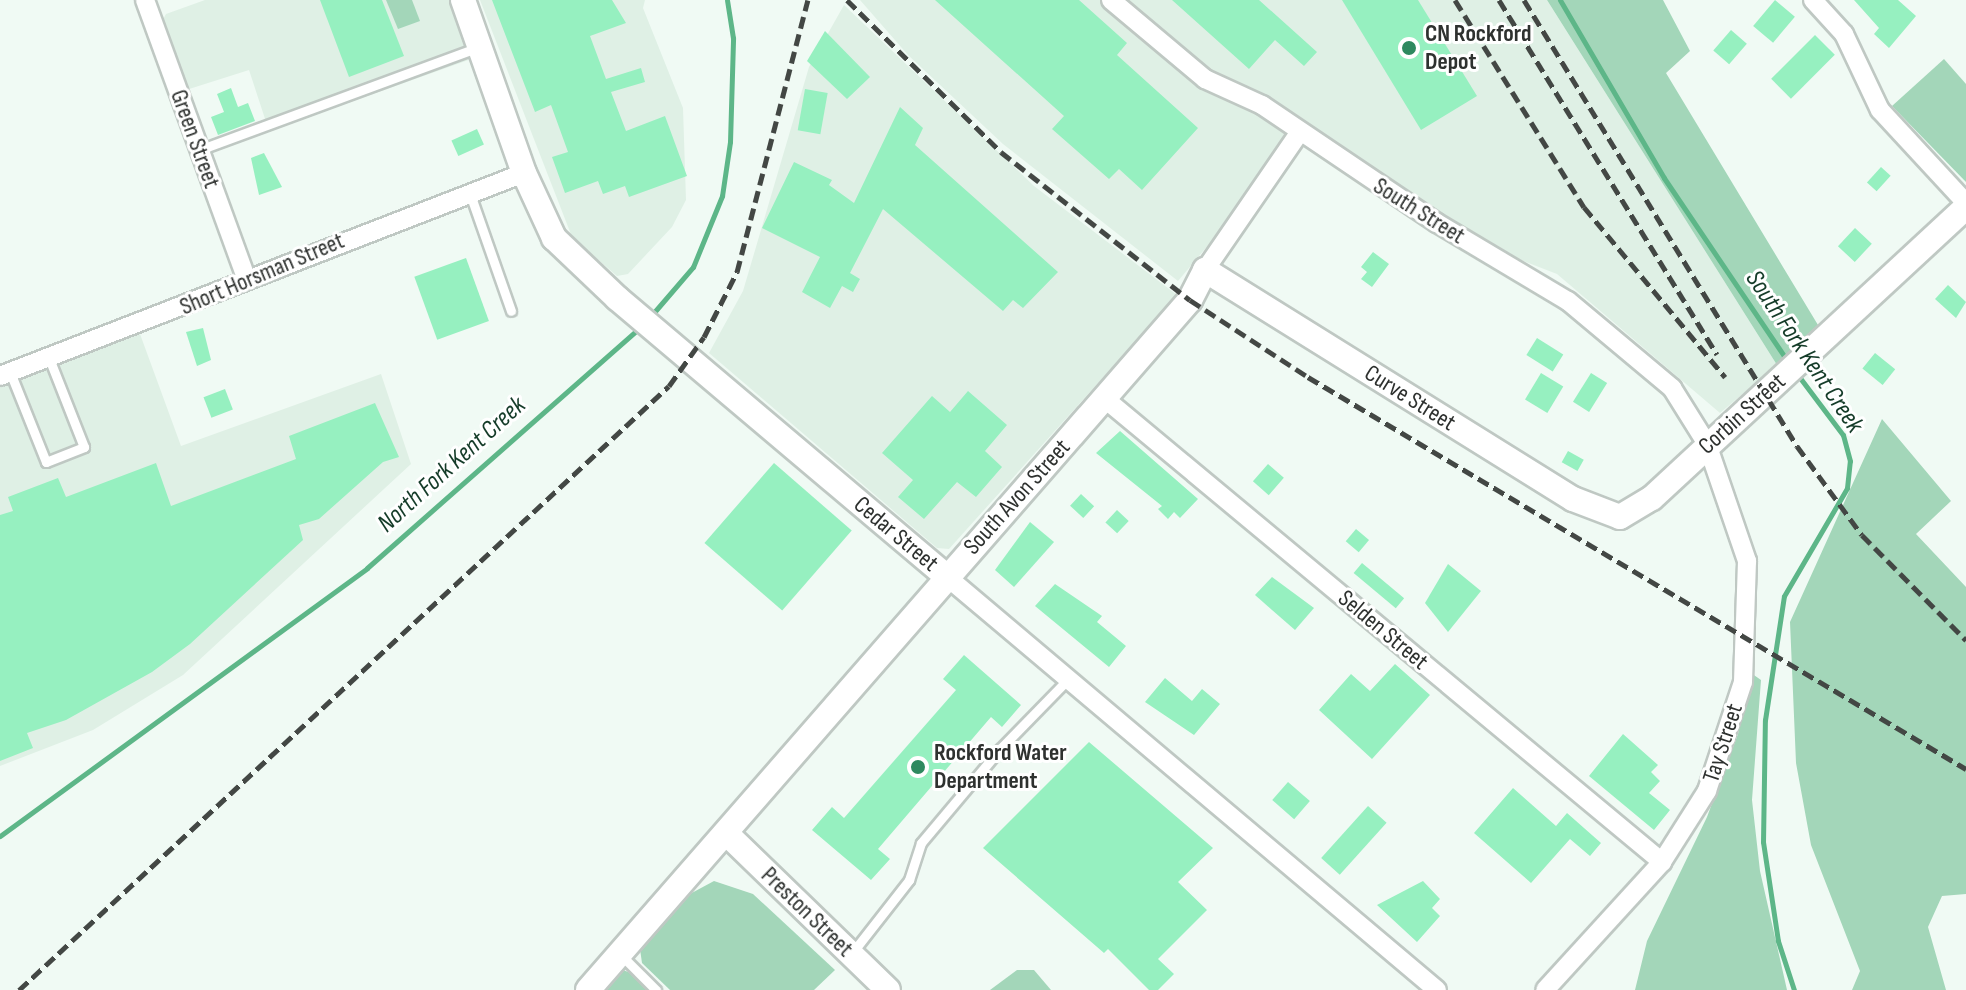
<!DOCTYPE html>
<html>
<head>
<meta charset="utf-8">
<style>
	body { margin:0 }
	#map { position:relative; width:1966px; height:990px; overflow:hidden; background:#f0faf4; font-family:"Sofia Sans Condensed",sans-serif }
	div>[style] { position:absolute }
	[style*='--x'] { left:calc(var(--x)*1px); top:calc(var(--y)*1px); width:calc(var(--w)*1px); rotate:calc(var(--a)*1deg) }
	.built>* { inset:0; background:#dff0e5 }
	.green>* { inset:0; background:#a3d6b9 }
	.stream>* { height:5px; margin:-2.5px; padding:0 2.5px; transform-origin:2.5px; border-radius:2.5px; background:#5db688 }
	.building>* { inset:0; background:#96f0c0; transform-origin:0 0 }
	.roads { filter:drop-shadow(2px 0 #bfc8c3) drop-shadow(-2px 0 #bfc8c3) drop-shadow(0 2px #bfc8c3) drop-shadow(0 -2px #bfc8c3) }
	.lane>* { height:9px; margin:-4.5px; padding:0 4.5px; transform-origin:4.5px; border-radius:4.5px; background:#fff }
	.street>* { height:18px; margin:-9px; padding:0 9px; transform-origin:9px; border-radius:9px; background:#fff }
	.secondary>* { height:24px; margin:-12px; padding:0 12px; transform-origin:12px; border-radius:12px; background:#fff }
	.rail>* { height:5px; margin-top:-2.5px; transform-origin:0; background:repeating-linear-gradient(90deg,#434744 0 12px,transparent 0 18px) }
	.dots>* { width:22px; height:22px; translate:-50% -50%; box-sizing:border-box; border:4px solid #fff; border-radius:50% }
	span { translate:-50% -50%; white-space:nowrap; text-align:center; line-height:1.15; -webkit-text-stroke:6px #fff; paint-order:stroke }
	.poi-label { font-size:24px; color:#2e312f; font-weight:700 }
	.left { translate:0 -50%; text-align:left }
	.street-label { font-size:24px; color:#2e312f }
	.water-label { font-size:26px; color:#153c29; font-style:italic }
</style>
</head>
<body>
<div id="map">
	<div class="built">
		<div style="clip-path:polygon(205px 0,451px 0,474px 58px,269px 131px,249px 70px,186px 90px,160px 25px,166px 14px)"></div>
		<div style="clip-path:polygon(480px 0,645px 0,643px 8px,683px 108px,686px 200px,672px 227px,628px 274px,617px 276px,572px 237px)"></div>
		<div style="clip-path:polygon(860px 0,1547px 0,1777px 365px,1720px 413px,1557px 274px,1513px 257px,1396px 190px,1296px 120px,1241px 206px,1178px 281px,1003px 144px,908px 55px)"></div>
		<div style="clip-path:polygon(844px 5px,1034px 186px,1177px 295px,949px 549px,937px 548px,709px 353px,743px 291px,809px 67px)"></div>
		<div style="clip-path:polygon(140px 334px,181px 446px,381px 374px,411px 464px,183px 675px,93px 730px,0 766px,0 385px)"></div>
	</div>
	<div class="green">
		<div style="clip-path:polygon(386px 0,412px 0,420px 21px,398px 29px)"></div>
		<div style="clip-path:polygon(1547px 0,1663px 0,1690px 51px,1666px 73px,1818px 325px,1777px 365px)"></div>
		<div style="clip-path:polygon(1944px 59px,1966px 84px,1966px 182px,1892px 106px)"></div>
		<div style="clip-path:polygon(1882px 419px,1951px 501px,1916px 534px,1966px 587px,1966px 894px,1942px 896px,1928px 927px,1946px 990px,1852px 990px,1860px 971px,1811px 845px,1796px 763px,1790px 622px)"></div>
		<div style="clip-path:polygon(1751px 673px,1761px 680px,1752px 800px,1760px 871px,1787px 990px,1635px 990px,1647px 941px,1707px 817px,1738px 734px)"></div>
		<div style="clip-path:polygon(714px 881px,753px 894px,835px 970px,814px 990px,670px 990px,642px 963px,640px 949px,688px 895px)"></div>
		<div style="clip-path:polygon(623px 970px,636px 975px,651px 990px,605px 990px)"></div>
		<div style="clip-path:polygon(1017px 970px,1034px 970px,1051px 990px,990px 990px)"></div>
	</div>
	<div class="stream">
		<div style="--x:1560;--y:0;--w:206;--a:59.7"></div>
		<div style="--x:1664;--y:178;--w:223;--a:56"></div>
		<div style="--x:650;--y:317;--w:66;--a:-49.3"></div>
		<div style="--x:693;--y:267;--w:77;--a:-67.8"></div>
		<div style="--x:722;--y:196;--w:55;--a:-81.6"></div>
		<div style="--x:730;--y:142;--w:104;--a:-88.3"></div>
		<div style="--x:733;--y:38;--w:38;--a:-99"></div>
		<div style="--x:0;--y:836;--w:454;--a:-36.1"></div>
		<div style="--x:367;--y:568;--w:364;--a:-41.4"></div>
		<div style="--x:1794;--y:990;--w:52;--a:-108.1"></div>
		<div style="--x:1778;--y:941;--w:100;--a:-98.6"></div>
		<div style="--x:1763;--y:842;--w:122;--a:-89.1"></div>
		<div style="--x:1765;--y:720;--w:125;--a:-81.3"></div>
		<div style="--x:1784;--y:596;--w:125;--a:-59.7"></div>
		<div style="--x:1847;--y:488;--w:27;--a:-84"></div>
		<div style="--x:1850;--y:461;--w:27;--a:-105"></div>
		<div style="--x:1843;--y:435;--w:76;--a:-127"></div>
	</div>
	<div class="building">
		<div style="clip-path:polygon(320px 0,382px 0,404px 56px,349px 77px)"></div>
		<div style="clip-path:polygon(492px 0,612px 0,626px 23px,590px 36px,606px 79px,641px 68px,645px 82px,611px 92px,626px 131px,665px 116px,687px 176px,629px 197px,625px 186px,603px 194px,598px 181px,565px 193px,552px 157px,568px 152px,551px 105px,535px 112px)"></div>
		<div style="clip-path:polygon(935px 0,1079px 0,1127px 43px,1117px 55px,1198px 128px,1142px 190px,1119px 169px,1109px 179px,1052px 129px,1064px 116px)"></div>
		<div style="clip-path:polygon(1172px 0,1259px 0,1317px 52px,1304px 66px,1275px 40px,1249px 69px)"></div>
		<div style="clip-path:polygon(1342px 0,1418px 0,1477px 96px,1421px 130px)"></div>
		<div style="left:1775px;top:0;width:26px;height:34px;rotate:40deg"></div>
		<div style="clip-path:polygon(1854px 0,1898px 0,1916px 16px,1889px 48px,1874px 34px,1879px 28px)"></div>
		<div style="left:1731px;top:30px;width:21px;height:27px;rotate:41deg"></div>
		<div style="clip-path:polygon(825px 31px,870px 77px,847px 99px,807px 61px)"></div>
		<div style="left:1815px;top:35px;width:28px;height:62px;rotate:45deg"></div>
		<div style="clip-path:polygon(231px 88px,238px 107px,248px 103px,255px 121px,218px 135px,211px 117px,224px 112px,217px 94px)"></div>
		<div style="left:805px;top:89px;width:23px;height:42px;rotate:10deg"></div>
		<div style="clip-path:polygon(900px 107px,923px 128px,915px 145px,1058px 272px,1023px 308px,1013px 300px,1003px 311px,883px 209px,850px 273px,860px 279px,853px 292px,842px 286px,830px 308px,802px 292px,820px 257px,762px 228px,794px 162px,832px 180px,829px 185px,854px 203px)"></div>
		<div style="left:477px;top:129px;width:17px;height:28px;rotate:66deg"></div>
		<div style="clip-path:polygon(264px 153px,282px 187px,259px 195px,251px 158px)"></div>
		<div style="left:1881px;top:167px;width:13px;height:21px;rotate:42deg"></div>
		<div style="left:1855px;top:228px;width:23px;height:25px;rotate:43deg"></div>
		<div style="clip-path:polygon(1373px 252px,1389px 264px,1372px 287px,1361px 279px,1367px 272px,1361px 267px)"></div>
		<div style="left:466px;top:258px;width:67px;height:55px;rotate:70deg"></div>
		<div style="clip-path:polygon(1948px 285px,1966px 302px,1956px 318px,1935px 299px)"></div>
		<div style="clip-path:polygon(203px 328px,211px 360px,197px 366px,186px 332px)"></div>
		<div style="left:1537px;top:338px;width:31px;height:20px;rotate:32deg"></div>
		<div style="left:1875px;top:353px;width:26px;height:20px;rotate:39deg"></div>
		<div style="left:1541px;top:373px;width:26px;height:31px;rotate:31deg"></div>
		<div style="left:1591px;top:373px;width:19px;height:34px;rotate:32deg"></div>
		<div style="left:225px;top:389px;width:22px;height:23px;rotate:69deg"></div>
		<div style="clip-path:polygon(968px 391px,1007px 425px,985px 451px,1002px 467px,976px 497px,957px 482px,924px 519px,898px 497px,913px 480px,882px 453px,932px 396px,950px 412px)"></div>
		<div style="clip-path:polygon(375px 403px,399px 457px,383px 462px,319px 519px,299px 525px,303px 540px,190px 644px,152px 672px,66px 720px,27px 733px,33px 748px,0 761px,0 515px,13px 511px,8px 497px,58px 478px,66px 497px,156px 463px,171px 506px,296px 459px,289px 436px)"></div>
		<div style="clip-path:polygon(1120px 431px,1198px 499px,1180px 518px,1174px 512px,1168px 519px,1158px 509px,1162px 506px,1096px 453px)"></div>
		<div style="left:1568px;top:451px;width:18px;height:13px;rotate:29deg"></div>
		<div style="left:774px;top:463px;width:103px;height:106px;rotate:41deg"></div>
		<div style="left:1268px;top:464px;width:21px;height:23px;rotate:41deg"></div>
		<div style="left:1081px;top:494px;width:18px;height:16px;rotate:43deg"></div>
		<div style="left:1117px;top:510px;width:16px;height:17px;rotate:43deg"></div>
		<div style="clip-path:polygon(1030px 522px,1054px 542px,1014px 587px,995px 570px)"></div>
		<div style="left:1356px;top:529px;width:17px;height:16px;rotate:40deg"></div>
		<div style="left:1362px;top:563px;width:55px;height:13px;rotate:40deg"></div>
		<div style="clip-path:polygon(1448px 564px,1481px 591px,1448px 632px,1425px 603px)"></div>
		<div style="clip-path:polygon(1272px 577px,1314px 608px,1295px 630px,1255px 595px)"></div>
		<div style="clip-path:polygon(1055px 584px,1102px 616px,1097px 622px,1126px 646px,1109px 667px,1035px 606px)"></div>
		<div style="clip-path:polygon(964px 655px,1021px 705px,1002px 727px,991px 717px,878px 849px,890px 859px,871px 880px,812px 830px,832px 807px,844px 818px,956px 690px,943px 679px)"></div>
		<div style="clip-path:polygon(1395px 664px,1430px 695px,1372px 759px,1319px 710px,1351px 674px,1370px 691px)"></div>
		<div style="clip-path:polygon(1165px 678px,1192px 701px,1202px 689px,1220px 704px,1194px 735px,1145px 702px)"></div>
		<div style="clip-path:polygon(1623px 734px,1658px 765px,1651px 772px,1660px 781px,1649px 793px,1670px 810px,1654px 830px,1589px 776px)"></div>
		<div style="clip-path:polygon(1089px 742px,1213px 848px,1178px 882px,1207px 910px,1158px 959px,1174px 974px,1158px 990px,1149px 990px,1108px 949px,1104px 953px,983px 848px)"></div>
		<div style="left:1288px;top:782px;width:29px;height:24px;rotate:41deg"></div>
		<div style="clip-path:polygon(1513px 788px,1556px 826px,1567px 813px,1601px 843px,1590px 856px,1570px 839px,1531px 883px,1474px 833px)"></div>
		<div style="left:1368px;top:806px;width:25px;height:70px;rotate:42deg"></div>
		<div style="clip-path:polygon(1423px 881px,1440px 899px,1432px 908px,1440px 916px,1417px 942px,1377px 905px)"></div>
	</div>
	<div class="roads">
		<div class="lane">
			<div style="--x:199;--y:150;--w:298;--a:-20.2"></div>
			<div style="--x:469;--y:191;--w:127;--a:70.7"></div>
			<div style="--x:10;--y:372;--w:97;--a:68.2"></div>
			<div style="--x:46;--y:462;--w:41;--a:-21.5"></div>
			<div style="--x:84;--y:447;--w:96;--a:-111.5"></div>
			<div style="--x:852;--y:953;--w:93;--a:-52"></div>
			<div style="--x:909;--y:880;--w:39;--a:-72"></div>
			<div style="--x:921;--y:843;--w:123;--a:-50"></div>
			<div style="--x:1000;--y:749;--w:98;--a:-45.8"></div>
			<div style="--x:620;--y:954;--w:51;--a:45"></div>
		</div>
		<div class="street">
			<div style="--x:145;--y:0;--w:296;--a:70"></div>
			<div style="--x:1111;--y:0;--w:123;--a:40"></div>
			<div style="--x:1205;--y:79;--w:63;--a:24.5"></div>
			<div style="--x:1262;--y:105;--w:211;--a:34"></div>
			<div style="--x:1437;--y:223;--w:152;--a:30.8"></div>
			<div style="--x:1568;--y:301;--w:136;--a:39.9"></div>
			<div style="--x:1672;--y:388;--w:66;--a:58"></div>
			<div style="--x:1707;--y:444;--w:124;--a:71.1"></div>
			<div style="--x:1747;--y:561;--w:121;--a:91.9"></div>
			<div style="--x:1743;--y:682;--w:115;--a:108.3"></div>
			<div style="--x:1707;--y:791;--w:84;--a:122.4"></div>
			<div style="--x:1662;--y:862;--w:173;--a:132.4"></div>
			<div style="--x:1813;--y:0;--w:46;--a:47.6"></div>
			<div style="--x:1844;--y:34;--w:84;--a:64.7"></div>
			<div style="--x:1880;--y:110;--w:127;--a:47.2"></div>
			<div style="--x:1205;--y:270;--w:166;--a:-55.5"></div>
			<div style="--x:0;--y:376;--w:562;--a:-21.18"></div>
			<div style="--x:1104;--y:398;--w:726;--a:39.74"></div>
			<div style="--x:946;--y:576;--w:642;--a:40.14"></div>
		</div>
		<div class="secondary">
			<div style="--x:463;--y:0;--w:183;--a:70.6"></div>
			<div style="--x:524;--y:173;--w:72;--a:65.2"></div>
			<div style="--x:554;--y:238;--w:87;--a:43.6"></div>
			<div style="--x:617;--y:298;--w:431;--a:40.2"></div>
			<div style="--x:727;--y:834;--w:224;--a:44.1"></div>
			<div style="--x:588;--y:990;--w:916;--a:-48.9"></div>
			<div style="--x:1190;--y:300;--w:34;--a:-63"></div>
			<div style="--x:1205;--y:270;--w:433;--a:31.9"></div>
			<div style="--x:1573;--y:499;--w:50;--a:21"></div>
			<div style="--x:1620;--y:517;--w:37;--a:-31"></div>
			<div style="--x:1652;--y:498;--w:428;--a:-42.8"></div>
		</div>
	</div>
	<div class="rail">
		<div style="--x:847;--y:0;--w:216;--a:44.6"></div>
		<div style="--x:1001;--y:152;--w:240;--a:38.1"></div>
		<div style="--x:1190;--y:300;--w:141;--a:33.1"></div>
		<div style="--x:1308;--y:377;--w:766;--a:30.78"></div>
		<div style="--x:1455;--y:0;--w:244;--a:58.1"></div>
		<div style="--x:1584;--y:207;--w:221;--a:50.3"></div>
		<div style="--x:1499;--y:0;--w:416;--a:58.4"></div>
		<div style="--x:1524;--y:0;--w:523;--a:58.53"></div>
		<div style="--x:1797;--y:446;--w:110;--a:53.9"></div>
		<div style="--x:1862;--y:535;--w:148;--a:45.3"></div>
		<div style="--x:19;--y:990;--w:887;--a:-42.9"></div>
		<div style="--x:669;--y:386;--w:60;--a:-54.5"></div>
		<div style="--x:704;--y:337;--w:73;--a:-63.1"></div>
		<div style="--x:737;--y:272;--w:281;--a:-75.4"></div>
	</div>
	<div class="dots">
		<div style="left:1409px;top:48px;background:#2e895f"></div>
		<div style="left:918px;top:767px;background:#2e895f"></div>
	</div>
	<div class="poi-label">
		<span class="left" style="left:1425px;top:48px">CN Rockford<br>Depot</span>
		<span class="left" style="left:934px;top:767px">Rockford Water<br>Department</span>
	</div>
	<div class="street-label">
		<span style="left:195px;top:139px;rotate:70deg">Green Street</span>
		<span style="left:1419px;top:211px;rotate:32deg">South Street</span>
		<span style="left:262px;top:274px;rotate:-23deg">Short Horsman Street</span>
		<span style="left:1410px;top:398px;rotate:32deg">Curve Street</span>
		<span style="left:1742px;top:414px;rotate:-42deg">Corbin Street</span>
		<span style="left:1017px;top:497px;rotate:-48deg">South Avon Street</span>
		<span style="left:896px;top:534px;rotate:40deg">Cedar Street</span>
		<span style="left:1383px;top:630px;rotate:40deg">Selden Street</span>
		<span style="left:1723px;top:743px;rotate:-72deg">Tay Street</span>
		<span style="left:807px;top:912px;rotate:44deg">Preston Street</span>
	</div>
	<div class="water-label">
		<span style="left:1804px;top:352px;rotate:56deg">South Fork Kent Creek</span>
		<span style="left:452px;top:465px;rotate:-42deg">North Fork Kent Creek</span>
	</div>
</div>
</body>
</html>
